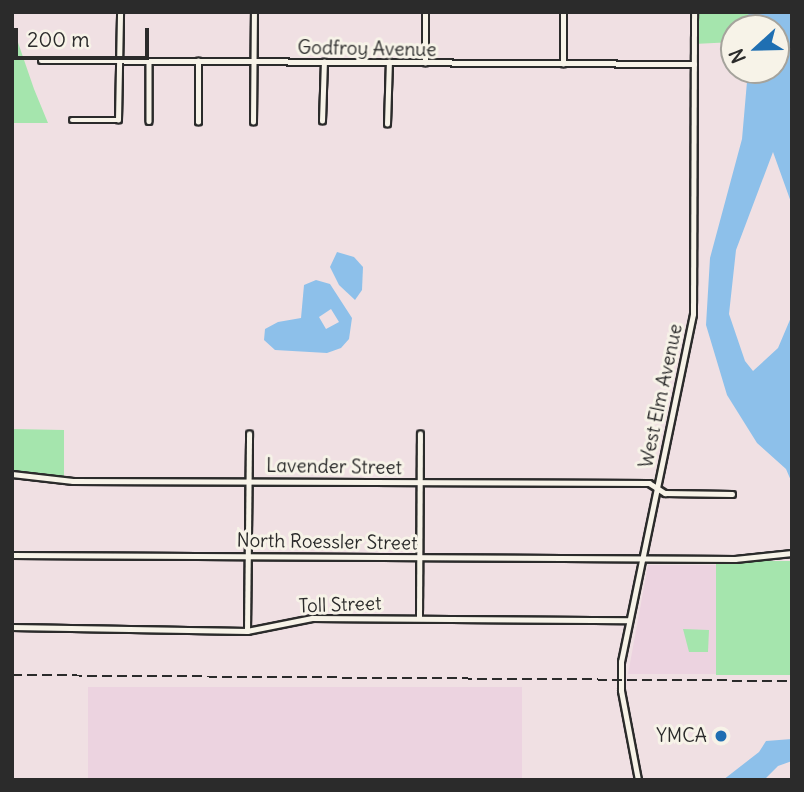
<!DOCTYPE html>
<html>
<head>
<meta charset="utf-8">
<style>
	body { margin:0 }
	#map { position:relative; width:804px; height:792px; overflow:hidden; background:#f0e0e3; font-family:Delius,sans-serif }
	div>[style] { position:absolute }
	[style*='--x'] { left:calc(var(--x)*1px); top:calc(var(--y)*1px); width:calc(var(--w)*1px); rotate:calc(var(--a)*1deg) }
	.built>* { inset:0; background:#ecd3e0; transform-origin:0 0 }
	.green>* { inset:0; background:#a5e5ad; transform-origin:0 0 }
	.water>* { inset:0; background:#8dc0ea }
	.roads { filter:drop-shadow(2px 0 #2b2b2b) drop-shadow(-2px 0 #2b2b2b) drop-shadow(0 2px #2b2b2b) drop-shadow(0 -2px #2b2b2b) }
	.minor>* { height:4.5px; margin:-2.25px; padding:0 2.25px; transform-origin:2.25px; border-radius:2.25px; background:#f7f3e8 }
	.rail>* { height:2px; margin-top:-1px; transform-origin:0; background:repeating-linear-gradient(90deg,#2b2b2b 0 10px,transparent 0 15px) }
	.dots>* { width:19px; height:19px; translate:-50% -50%; box-sizing:border-box; border:4px solid #f7f3e8; border-radius:50% }
	span { translate:-50% -50%; white-space:nowrap; text-align:center; line-height:1.15; -webkit-text-stroke:6px #f7f3e8; paint-order:stroke }
	.street-label { font-size:19px; color:#2b2b2b }
	.poi-label { font-size:19px; color:#2b2b2b }
	.right { translate:-100% -50%; text-align:right }
	.frame { position:absolute; inset:0; border:14px solid #2b2b2b; pointer-events:none }
	.north { position:absolute; left:720px; top:14px; width:70px; height:70px; box-sizing:border-box; background:#f7f3e8; border:2px solid #a5a39c; border-radius:50%; rotate:248deg; font-size:19px; font-weight:700; line-height:28px; text-align:center; color:#2b2b2b }
	.north::after { content:''; display:block; margin:auto; width:24px; height:32px; background:#1f6fb2; clip-path:polygon(50% 0,100% 100%,50% 72%,0 100%) }
	.scale { position:absolute; left:14px; top:28px; width:135px; height:32px; box-sizing:border-box; border:4px solid #2b2b2b; border-top:0; padding-left:9px; font-size:21px; line-height:24px; white-space:nowrap; color:#2b2b2b; -webkit-text-stroke:5px #f7f3e8; paint-order:stroke }
</style>
</head>
<body>
<div id="map">
	<div class="built">
		<div style="clip-path:polygon(648px 565px,716px 565px,718px 674px,628px 674px)"></div>
		<div style="left:88px;top:687px;width:434px;height:93px"></div>
	</div>
	<div class="green">
		<div style="clip-path:polygon(694px 12px,748px 12px,749px 28px,734px 28px,734px 42px,694px 44px)"></div>
		<div style="clip-path:polygon(12px 25px,34px 89px,48px 123px,12px 123px)"></div>
		<div style="clip-path:polygon(12px 429px,64px 430px,64px 476px,12px 470px)"></div>
		<div style="left:792px;top:561px;width:114px;height:76px;rotate:90deg"></div>
		<div style="clip-path:polygon(683px 629px,709px 630px,708px 652px,689px 652px)"></div>
	</div>
	<div class="water">
		<div style="clip-path:polygon(748px 12px,792px 12px,792px 205px,773px 152px,736px 250px,729px 314px,745px 361px,753px 371px,778px 348px,792px 315px,792px 483px,786px 469px,757px 443px,727px 395px,706px 325px,710px 258px,742px 139px,748px 70px,776px 70px,776px 28px,749px 28px)"></div>
		<div style="clip-path:polygon(337px 252px,354px 257px,363px 267px,362px 290px,355px 300px,339px 285px,330px 267px)"></div>
		<div style="clip-path:polygon(evenodd,316px 280px,330px 284px,352px 318px,349px 339px,341px 348px,327px 353px,275px 350px,264px 340px,265px 329px,278px 322px,301px 318px,304px 285px,316px 280px,331px 309px,339px 322px,326px 329px,319px 317px,331px 309px)"></div>
		<div style="clip-path:polygon(792px 739px,792px 761px,778px 766px,764px 780px,723px 780px,759px 752px,766px 741px)"></div>
	</div>
	<div class="roads">
		<div class="minor">
			<div style="--x:41;--y:60;--w:653;--a:0.35"></div>
			<div style="--x:149;--y:61;--w:60;--a:90"></div>
			<div style="--x:425;--y:63;--w:51;--a:-90"></div>
			<div style="--x:563;--y:64;--w:52;--a:-90"></div>
			<div style="--x:72;--y:120;--w:46;--a:0"></div>
			<div style="--x:118;--y:120;--w:108;--a:-88.9"></div>
			<div style="--x:322;--y:121;--w:59;--a:-88.1"></div>
			<div style="--x:198;--y:122;--w:61;--a:-90"></div>
			<div style="--x:253;--y:122;--w:110;--a:-89.5"></div>
			<div style="--x:387;--y:124;--w:62;--a:-88.2"></div>
			<div style="--x:12;--y:474;--w:61;--a:6.5"></div>
			<div style="--x:73;--y:481;--w:576;--a:0.2"></div>
			<div style="--x:649;--y:483;--w:19;--a:32"></div>
			<div style="--x:665;--y:493;--w:67;--a:0.9"></div>
			<div style="--x:12;--y:555;--w:723;--a:0.32"></div>
			<div style="--x:735;--y:559;--w:57;--a:-6"></div>
			<div style="--x:419;--y:617;--w:183;--a:-89.7"></div>
			<div style="--x:12;--y:627;--w:235;--a:1"></div>
			<div style="--x:247;--y:631;--w:66;--a:-11.3"></div>
			<div style="--x:312;--y:618;--w:317;--a:0.4"></div>
			<div style="--x:247;--y:631;--w:197;--a:-89.4"></div>
			<div style="--x:638;--y:780;--w:91;--a:-100.8"></div>
			<div style="--x:621;--y:691;--w:29;--a:-90"></div>
			<div style="--x:621;--y:662;--w:355;--a:-78.3"></div>
			<div style="--x:693;--y:314;--w:302;--a:-89.8"></div>
		</div>
	</div>
	<div class="rail">
		<div style="--x:12;--y:675;--w:780;--a:0.44"></div>
	</div>
	<div class="dots">
		<div style="left:721px;top:736px;background:#1f6fb2"></div>
	</div>
	<div class="street-label">
		<span style="left:367px;top:49px;rotate:1deg">Godfroy Avenue</span>
		<span style="left:661px;top:396px;rotate:-78deg">West Elm Avenue</span>
		<span style="left:334px;top:467px;rotate:1deg">Lavender Street</span>
		<span style="left:327px;top:542px;rotate:1deg">North Roessler Street</span>
		<span style="left:340px;top:605px;rotate:-2deg">Toll Street</span>
	</div>
	<div class="poi-label">
		<span class="right" style="left:707px;top:736px">YMCA</span>
	</div>
	<div class="frame"></div>
	<div class="north">N</div>
	<div class="scale">200 m</div>
</div>
</body>
</html>
